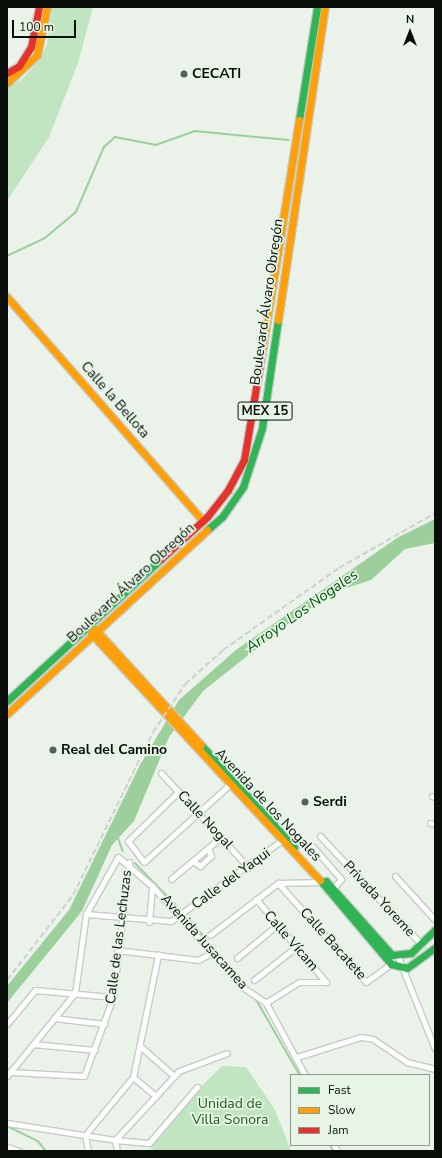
<!DOCTYPE html>
<html>
<head>
<meta charset="utf-8">
<style>
	body { margin:0 }
	#map { position:relative; width:442px; height:1158px; overflow:hidden; background:#eaf2ea; font-family:"Nunito Sans",sans-serif }
	div>[style] { position:absolute }
	[style*='--x'] { left:calc(var(--x)*1px); top:calc(var(--y)*1px); width:calc(var(--w)*1px); rotate:calc(var(--a)*1deg) }
	.green>* { inset:0; background:#c0e5c0 }
	.water>* { inset:0; background:#9ccf9c }
	.stream>* { height:1.5px; margin:-0.75px; padding:0 0.75px; transform-origin:0.75px; border-radius:0.75px; background:#9ccf9c }
	.roads { filter:drop-shadow(1px 0 #c5ccc5) drop-shadow(-1px 0 #c5ccc5) drop-shadow(0 1px #c5ccc5) drop-shadow(0 -1px #c5ccc5) }
	.street>* { height:5px; margin:-2.5px; padding:0 2.5px; transform-origin:2.5px; border-radius:2.5px; background:#fcfdfc }
	.fast>* { height:7px; margin:-3.5px; padding:0 3.5px; transform-origin:3.5px; border-radius:3.5px; background:#30b455 }
	.slow>* { height:7px; margin:-3.5px; padding:0 3.5px; transform-origin:3.5px; border-radius:3.5px; background:#ff9f0a }
	.jam>* { height:7px; margin:-3.5px; padding:0 3.5px; transform-origin:3.5px; border-radius:3.5px; background:#e5322d }
	.rail>* { height:1.5px; margin-top:-0.75px; transform-origin:0; background:repeating-linear-gradient(90deg,#ced1ce 0 6px,transparent 0 9px) }
	.dots>* { width:11px; height:11px; translate:-50% -50%; box-sizing:border-box; border:2px solid #e6f5e6; border-radius:50% }
	span { translate:-50% -50%; white-space:nowrap; text-align:center; line-height:1.15; -webkit-text-stroke:3.5px #e6f5e6; paint-order:stroke }
	.shield-label span { padding:1px 3px; background:#e6f5e6; border:1px solid; border-radius:3px; -webkit-text-stroke-width:0 }
	.shield-label { font-size:13px; color:#090e09; font-weight:700 }
	.poi-label { font-size:14px; color:#090e09; font-weight:700 }
	.left { translate:0 -50%; text-align:left }
	.street-label { font-size:14px; color:#090e09 }
	.park-label { font-size:14px; color:#145e1c }
	.water-label { font-size:15px; color:#00500b; font-style:italic }
	.frame { position:absolute; inset:0; border:8px solid #090e09; pointer-events:none }
	.legend { position:absolute; left:290px; top:1074px; width:140px; height:72px; box-sizing:border-box; background:#e6f5e6; border:1px solid #8e998e; margin:0; padding:5px 7px; list-style:none; font-size:12px; color:#090e09 }
	.legend li { display:flex; align-items:center; gap:8px; height:20px }
	.legend b { width:20px; border:1px solid #8e998e }
	.north { position:absolute; left:390px; top:12px; width:40px; height:40px; -webkit-text-stroke:3px #e6f5e6; paint-order:stroke; rotate:0deg; font-size:11px; font-weight:700; line-height:16px; text-align:center; color:#090e09 }
	.north::after { content:''; display:block; margin:auto; width:14px; height:18px; background:#090e09; clip-path:polygon(50% 0,100% 100%,50% 72%,0 100%) }
	.scale { position:absolute; left:12px; top:20px; width:64px; height:18px; box-sizing:border-box; border:2px solid #090e09; border-top:0; padding-left:5px; font-size:12px; line-height:14px; white-space:nowrap; color:#090e09; -webkit-text-stroke:3px #e6f5e6; paint-order:stroke }
</style>
</head>
<body>
<div id="map">
	<div class="green">
		<div style="clip-path:polygon(52px 7px,93px 7px,78px 63px,49px 137px,7px 201px,7px 87px,21px 80px,38px 62px,47px 45px)"></div>
		<div style="clip-path:polygon(222px 1066px,246px 1067px,275px 1110px,291px 1151px,154px 1151px,145px 1142px)"></div>
	</div>
	<div class="water">
		<div style="clip-path:polygon(435px 519px,435px 543px,405px 549px,371px 580px,334px 592px,289px 623px,203px 691px,169px 737px,134px 821px,112px 845px,82px 911px,7px 1003px,7px 986px,69px 910px,140px 765px,179px 700px,236px 650px,397px 538px)"></div>
	</div>
	<div class="stream">
		<div style="--x:7;--y:256;--w:42;--a:-25.3"></div>
		<div style="--x:45;--y:238;--w:40;--a:-40"></div>
		<div style="--x:76;--y:212;--w:71;--a:-66.7"></div>
		<div style="--x:104;--y:147;--w:15;--a:-42"></div>
		<div style="--x:115;--y:137;--w:42;--a:11"></div>
		<div style="--x:156;--y:145;--w:41;--a:-19.7"></div>
		<div style="--x:195;--y:131;--w:94;--a:5.5"></div>
		<div style="--x:118;--y:837;--w:15;--a:70"></div>
		<div style="--x:135;--y:863;--w:64;--a:45.6"></div>
		<div style="--x:191;--y:921;--w:88;--a:49.6"></div>
		<div style="--x:256;--y:999;--w:88;--a:59.9"></div>
		<div style="--x:9;--y:1127;--w:32;--a:26"></div>
		<div style="--x:38;--y:1141;--w:13;--a:51"></div>
		<div style="--x:331;--y:1145;--w:6;--a:72"></div>
	</div>
	<div class="roads">
		<div class="street">
			<div style="--x:161;--y:773;--w:129;--a:47.2"></div>
			<div style="--x:178;--y:792;--w:70;--a:135.6"></div>
			<div style="--x:128;--y:841;--w:26;--a:53"></div>
			<div style="--x:144;--y:862;--w:116;--a:-42.2"></div>
			<div style="--x:432;--y:796;--w:3;--a:18"></div>
			<div style="--x:430;--y:823;--w:5;--a:11"></div>
			<div style="--x:320;--y:836;--w:149;--a:46.9"></div>
			<div style="--x:313;--y:847;--w:43;--a:48.8"></div>
			<div style="--x:341;--y:879;--w:13;--a:129"></div>
			<div style="--x:193;--y:861;--w:9;--a:36"></div>
			<div style="--x:200;--y:866;--w:15;--a:-42"></div>
			<div style="--x:211;--y:856;--w:9;--a:-111"></div>
			<div style="--x:395;--y:876;--w:59;--a:47.7"></div>
			<div style="--x:171;--y:879;--w:65;--a:-40"></div>
			<div style="--x:278;--y:883;--w:132;--a:48.4"></div>
			<div style="--x:366;--y:982;--w:31;--a:-36"></div>
			<div style="--x:256;--y:899;--w:109;--a:49.9"></div>
			<div style="--x:326;--y:982;--w:27;--a:180"></div>
			<div style="--x:299;--y:982;--w:39;--a:148"></div>
			<div style="--x:86;--y:914;--w:85;--a:4.7"></div>
			<div style="--x:171;--y:921;--w:141;--a:-36.1"></div>
			<div style="--x:149;--y:922;--w:36;--a:-85"></div>
			<div style="--x:210;--y:935;--w:86;--a:-37.4"></div>
			<div style="--x:278;--y:883;--w:43;--a:-1.3"></div>
			<div style="--x:117;--y:950;--w:82;--a:7"></div>
			<div style="--x:198;--y:960;--w:15;--a:-28"></div>
			<div style="--x:398;--y:957;--w:99;--a:68.1"></div>
			<div style="--x:237;--y:958;--w:52;--a:-39.5"></div>
			<div style="--x:254;--y:980;--w:53;--a:-38.2"></div>
			<div style="--x:54;--y:1018;--w:51;--a:6.7"></div>
			<div style="--x:7;--y:1024;--w:44;--a:-50.5"></div>
			<div style="--x:35;--y:990;--w:78;--a:5.1"></div>
			<div style="--x:33;--y:1044;--w:62;--a:5.5"></div>
			<div style="--x:141;--y:1047;--w:44;--a:41.3"></div>
			<div style="--x:297;--y:1057;--w:67;--a:-17.4"></div>
			<div style="--x:361;--y:1037;--w:12;--a:9"></div>
			<div style="--x:373;--y:1039;--w:41;--a:34.1"></div>
			<div style="--x:407;--y:1062;--w:29;--a:14"></div>
			<div style="--x:10;--y:1072;--w:74;--a:3.1"></div>
			<div style="--x:84;--y:1076;--w:84;--a:-69.8"></div>
			<div style="--x:113;--y:997;--w:136;--a:-83.2"></div>
			<div style="--x:7;--y:1076;--w:107;--a:-50.7"></div>
			<div style="--x:75;--y:993;--w:80;--a:-82.1"></div>
			<div style="--x:86;--y:914;--w:65;--a:-60.7"></div>
			<div style="--x:118;--y:857;--w:45;--a:40.5"></div>
			<div style="--x:152;--y:886;--w:137;--a:48"></div>
			<div style="--x:244;--y:988;--w:27;--a:34"></div>
			<div style="--x:266;--y:1003;--w:82;--a:61.6"></div>
			<div style="--x:133;--y:1077;--w:30;--a:40"></div>
			<div style="--x:7;--y:1123;--w:109;--a:8.9"></div>
			<div style="--x:115;--y:1140;--w:11;--a:80"></div>
			<div style="--x:115;--y:1140;--w:94;--a:-47.2"></div>
			<div style="--x:179;--y:1071;--w:51;--a:-20.6"></div>
			<div style="--x:115;--y:1140;--w:34;--a:5"></div>
			<div style="--x:149;--y:1143;--w:74;--a:-49.4"></div>
			<div style="--x:334;--y:1145;--w:7;--a:63"></div>
			<div style="--x:7;--y:1147;--w:13;--a:18"></div>
			<div style="--x:88;--y:1151;--w:16;--a:-101"></div>
			<div style="--x:85;--y:1135;--w:75;--a:-50.4"></div>
			<div style="--x:133;--y:1077;--w:125;--a:-78.4"></div>
		</div>
		<div class="fast">
			<div style="--x:299;--y:120;--w:114;--a:-80.9"></div>
			<div style="--x:207;--y:530;--w:20;--a:-41"></div>
			<div style="--x:222;--y:517;--w:37;--a:-55"></div>
			<div style="--x:243;--y:487;--w:62;--a:-72.1"></div>
			<div style="--x:262;--y:428;--w:109;--a:-81.6"></div>
			<div style="--x:7;--y:701;--w:209;--a:-42.7"></div>
			<div style="--x:201;--y:745;--w:138;--a:47.6"></div>
			<div style="--x:320;--y:880;--w:110;--a:49.8"></div>
			<div style="--x:391;--y:964;--w:16;--a:14"></div>
			<div style="--x:407;--y:968;--w:34;--a:-36"></div>
			<div style="--x:326;--y:881;--w:99;--a:48.3"></div>
			<div style="--x:392;--y:955;--w:19;--a:-6"></div>
			<div style="--x:411;--y:953;--w:33;--a:-44"></div>
		</div>
		<div class="slow">
			<div style="--x:7;--y:83;--w:41;--a:-43"></div>
			<div style="--x:37;--y:55;--w:49;--a:-78.2"></div>
			<div style="--x:7;--y:297;--w:298;--a:48.8"></div>
			<div style="--x:278;--y:320;--w:317;--a:-81.5"></div>
			<div style="--x:261;--y:357;--w:240;--a:-80.9"></div>
			<div style="--x:95;--y:629;--w:157;--a:47.6"></div>
			<div style="--x:91;--y:633;--w:337;--a:47.2"></div>
			<div style="--x:7;--y:714;--w:272;--a:-42.6"></div>
		</div>
		<div class="jam">
			<div style="--x:7;--y:73;--w:14;--a:-30"></div>
			<div style="--x:19;--y:66;--w:22;--a:-58"></div>
			<div style="--x:31;--y:47;--w:41;--a:-78.7"></div>
			<div style="--x:161;--y:559;--w:62;--a:-42.4"></div>
			<div style="--x:207;--y:517;--w:34;--a:-52"></div>
			<div style="--x:228;--y:490;--w:34;--a:-62"></div>
			<div style="--x:244;--y:460;--w:104;--a:-80.6"></div>
		</div>
	</div>
	<div class="rail">
		<div style="--x:7;--y:980;--w:108;--a:-52.2"></div>
		<div style="--x:73;--y:895;--w:182;--a:-63.9"></div>
		<div style="--x:153;--y:732;--w:58;--a:-56.3"></div>
		<div style="--x:185;--y:684;--w:51;--a:-41.8"></div>
		<div style="--x:223;--y:650;--w:142;--a:-35.3"></div>
		<div style="--x:339;--y:568;--w:111;--a:-29.8"></div>
	</div>
	<div class="dots">
		<div style="left:184px;top:74px;background:#585e58"></div>
		<div style="left:53px;top:750px;background:#585e58"></div>
		<div style="left:305px;top:802px;background:#585e58"></div>
	</div>
	<div class="shield-label">
		<span style="left:265px;top:411px">MEX 15</span>
	</div>
	<div class="poi-label">
		<span class="left" style="left:192px;top:74px">CECATI</span>
		<span class="left" style="left:61px;top:750px">Real del Camino</span>
		<span class="left" style="left:313px;top:802px">Serdi</span>
	</div>
	<div class="street-label">
		<span style="left:267px;top:302px;rotate:-82deg">Boulevard Álvaro Obregón</span>
		<span style="left:115px;top:400px;rotate:49deg">Calle la Bellota</span>
		<span style="left:131px;top:583px;rotate:-43deg">Boulevard Álvaro Obregón</span>
		<span style="left:268px;top:805px;rotate:47deg">Avenida de los Nogales</span>
		<span style="left:205px;top:820px;rotate:47deg">Calle Nogal</span>
		<span style="left:231px;top:879px;rotate:-36deg">Calle del Yaqui</span>
		<span style="left:379px;top:899px;rotate:47deg">Privada Yoreme</span>
		<span style="left:119px;top:937px;rotate:-83deg">Calle de las Lechuzas</span>
		<span style="left:291px;top:941px;rotate:49deg">Calle Vícam</span>
		<span style="left:204px;top:942px;rotate:48deg">Avenida Jusacamea</span>
		<span style="left:333px;top:944px;rotate:48deg">Calle Bacatete</span>
	</div>
	<div class="park-label">
		<span style="left:230px;top:1112px">Unidad de<br>Villa Sonora</span>
	</div>
	<div class="water-label">
		<span style="left:302px;top:611px;rotate:-35deg">Arroyo Los Nogales</span>
	</div>
	<div class="frame"></div>
	<ul class="legend">
	<li><b style="height:5px;background:#30b455"></b>Fast</li>
	<li><b style="height:5px;background:#ff9f0a"></b>Slow</li>
	<li><b style="height:5px;background:#e5322d"></b>Jam</li>
	</ul>
	<div class="north">N</div>
	<div class="scale">100 m</div>
</div>
</body>
</html>
